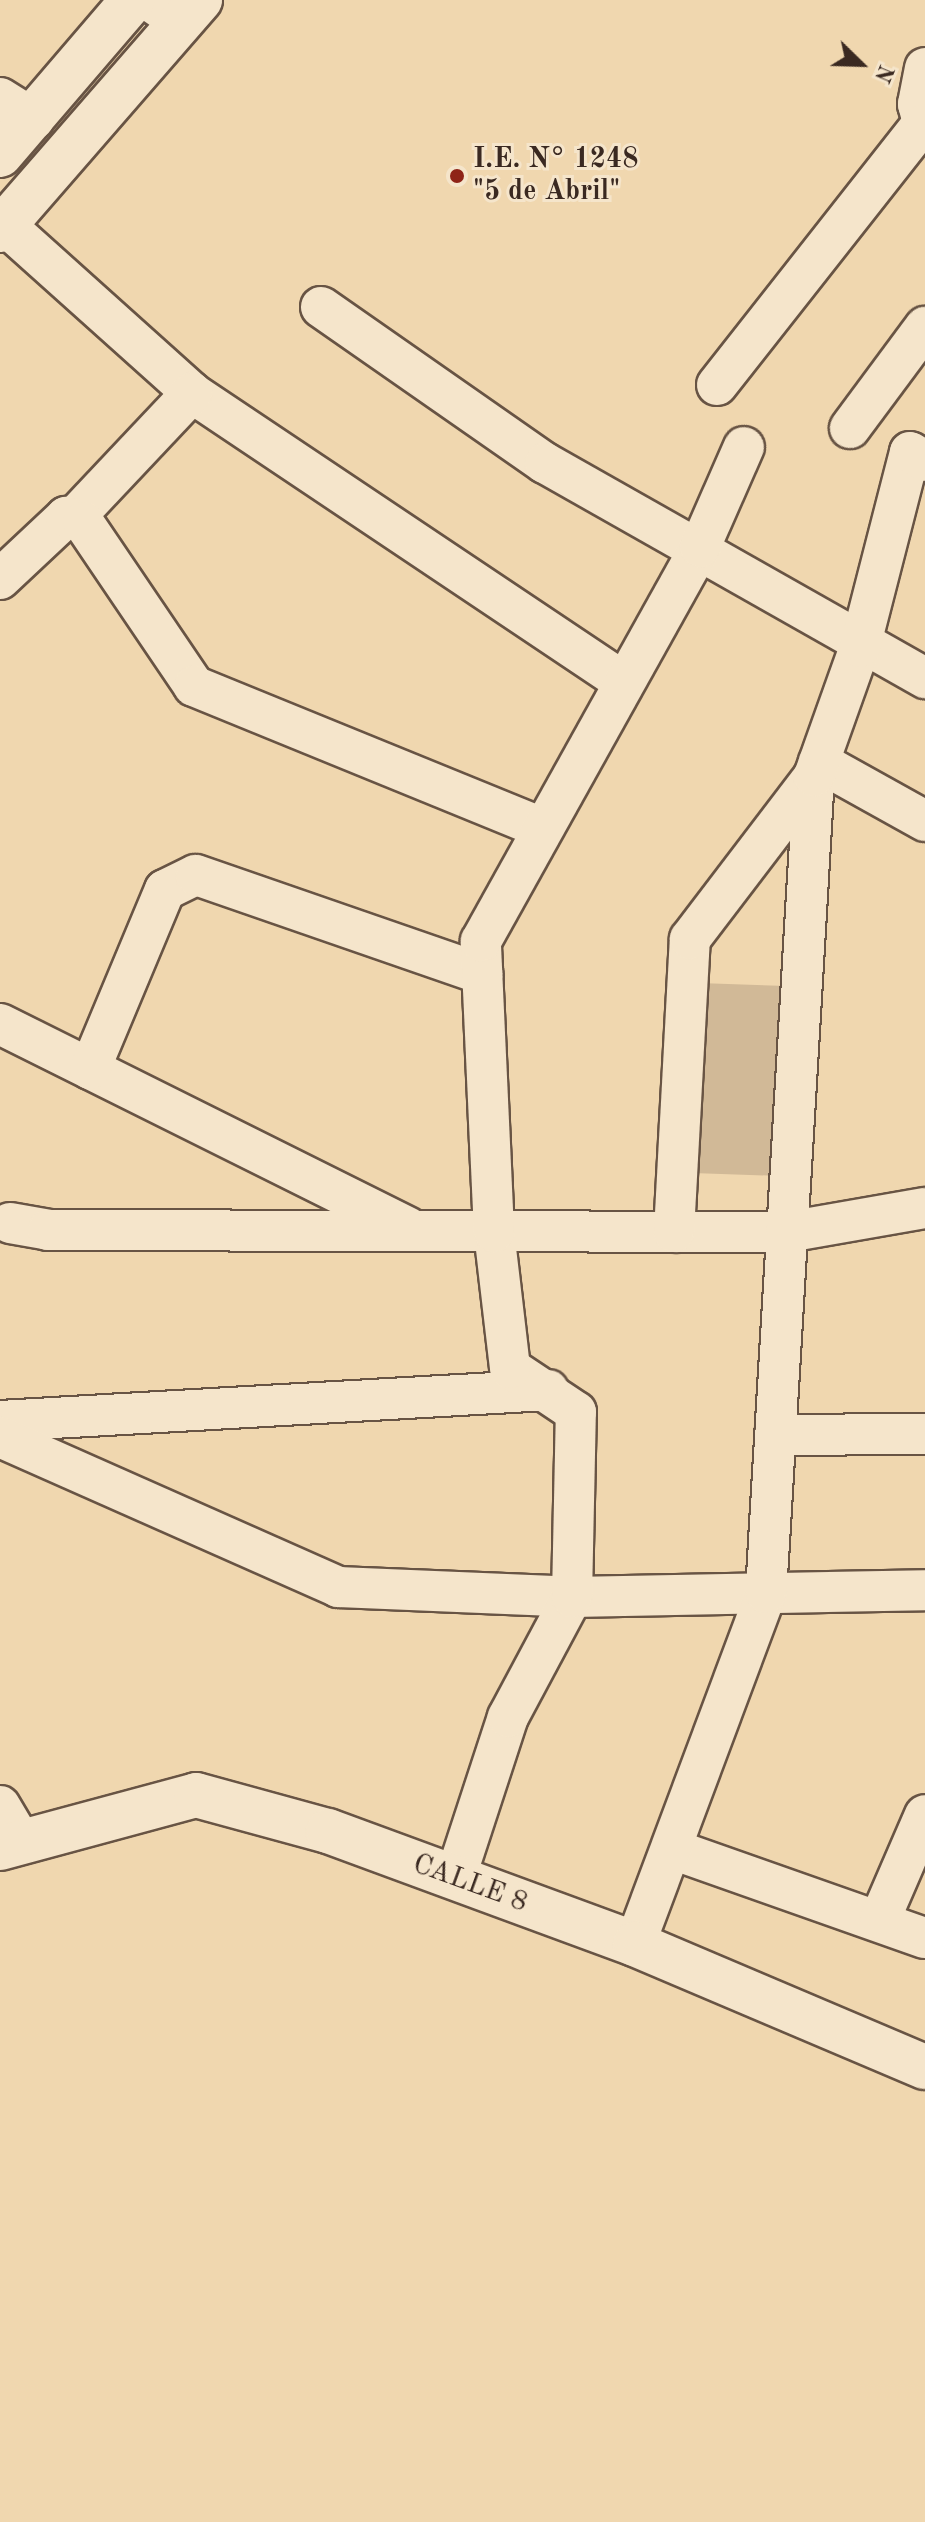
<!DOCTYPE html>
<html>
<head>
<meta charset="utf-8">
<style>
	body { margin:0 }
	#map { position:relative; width:925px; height:2522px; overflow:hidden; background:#f0d7af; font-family:"Old Standard TT",serif }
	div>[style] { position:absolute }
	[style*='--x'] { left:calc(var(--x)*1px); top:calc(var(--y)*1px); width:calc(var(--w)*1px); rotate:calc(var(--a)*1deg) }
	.green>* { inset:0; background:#d1b997; transform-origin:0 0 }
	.roads { filter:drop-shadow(2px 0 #685444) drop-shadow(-2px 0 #685444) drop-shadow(0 2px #685444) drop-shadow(0 -2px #685444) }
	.minor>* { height:40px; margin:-20px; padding:0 20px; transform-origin:20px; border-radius:20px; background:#f5e5cb }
	.tertiary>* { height:44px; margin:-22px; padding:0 22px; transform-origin:22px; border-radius:22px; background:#f5e5cb }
	.dots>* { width:22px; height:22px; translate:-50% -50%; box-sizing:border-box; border:4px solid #f5e5cb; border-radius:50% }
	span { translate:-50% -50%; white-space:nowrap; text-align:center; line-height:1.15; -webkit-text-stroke:6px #f5e5cb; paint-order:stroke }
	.poi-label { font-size:28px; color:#3a2921; font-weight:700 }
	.left { translate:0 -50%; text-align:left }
	.street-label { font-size:28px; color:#3a2921 }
	.north { position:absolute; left:821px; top:24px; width:80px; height:80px; -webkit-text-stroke:6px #f5e5cb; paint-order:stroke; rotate:113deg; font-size:22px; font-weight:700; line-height:32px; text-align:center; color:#3a2921 }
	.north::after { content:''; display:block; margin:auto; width:28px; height:36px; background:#3a2921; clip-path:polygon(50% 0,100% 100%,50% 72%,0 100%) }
</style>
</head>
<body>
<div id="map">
	<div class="green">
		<div style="left:699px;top:983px;width:89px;height:190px;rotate:2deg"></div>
	</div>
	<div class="roads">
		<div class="minor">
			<div style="--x:149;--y:0;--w:39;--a:35"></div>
			<div style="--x:925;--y:68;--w:37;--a:101"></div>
			<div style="--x:918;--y:104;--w:28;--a:75"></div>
			<div style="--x:0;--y:98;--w:40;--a:32"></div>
			<div style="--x:5;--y:225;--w:251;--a:41.9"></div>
			<div style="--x:192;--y:393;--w:518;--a:33.81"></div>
			<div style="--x:321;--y:307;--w:273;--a:34.9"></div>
			<div style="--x:545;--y:463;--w:437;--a:29.5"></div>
			<div style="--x:717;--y:385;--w:330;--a:-51.8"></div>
			<div style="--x:850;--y:428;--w:126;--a:-53.4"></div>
			<div style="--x:74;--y:518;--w:172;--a:-46.7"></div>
			<div style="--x:0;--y:579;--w:91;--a:-43.2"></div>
			<div style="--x:66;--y:517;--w:18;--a:16"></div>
			<div style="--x:83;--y:522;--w:198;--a:55.9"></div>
			<div style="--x:194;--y:686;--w:376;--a:22.2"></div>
			<div style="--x:819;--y:762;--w:121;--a:29.1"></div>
			<div style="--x:0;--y:1024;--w:456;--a:26.5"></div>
			<div style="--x:90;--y:1069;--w:194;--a:-67.3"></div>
			<div style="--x:165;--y:890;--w:34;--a:-26"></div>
			<div style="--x:196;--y:875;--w:303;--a:19.1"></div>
			<div style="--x:10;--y:1223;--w:39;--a:10"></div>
			<div style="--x:48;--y:1230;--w:739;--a:0.16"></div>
			<div style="--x:787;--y:1232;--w:140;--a:-9.9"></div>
			<div style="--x:674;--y:1232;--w:293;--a:-86.9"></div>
			<div style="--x:690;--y:939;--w:205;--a:-52.7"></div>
			<div style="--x:0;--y:1421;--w:549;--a:-3.24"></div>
			<div style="--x:775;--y:1435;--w:150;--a:-0.4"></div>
			<div style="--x:0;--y:1437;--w:370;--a:23.9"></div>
			<div style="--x:338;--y:1587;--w:234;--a:2.4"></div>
			<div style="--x:572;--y:1597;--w:353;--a:-1.1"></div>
			<div style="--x:0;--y:1806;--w:43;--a:59.3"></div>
			<div style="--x:672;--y:1849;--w:268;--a:19.4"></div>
			<div style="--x:455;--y:1879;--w:170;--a:-71.9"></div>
			<div style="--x:508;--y:1717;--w:136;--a:-61.9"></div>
			<div style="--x:572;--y:1597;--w:185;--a:-88.8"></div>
			<div style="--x:576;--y:1412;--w:79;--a:-146.3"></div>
			<div style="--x:510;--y:1368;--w:137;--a:-96.7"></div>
			<div style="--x:494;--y:1232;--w:291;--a:-92.6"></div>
			<div style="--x:481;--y:941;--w:451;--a:-60.9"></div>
			<div style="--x:700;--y:547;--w:109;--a:-66.3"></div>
			<div style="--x:880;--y:1919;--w:113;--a:-66.6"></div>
			<div style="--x:635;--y:1944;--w:375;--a:-69.5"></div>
			<div style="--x:766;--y:1593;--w:818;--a:-86.64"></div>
			<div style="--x:814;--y:776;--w:137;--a:-70.4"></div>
			<div style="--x:860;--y:647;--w:201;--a:-75.6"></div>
			<div style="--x:910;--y:452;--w:17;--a:31"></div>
		</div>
		<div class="tertiary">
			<div style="--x:0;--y:155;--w:204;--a:-49.4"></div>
			<div style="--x:0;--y:230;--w:305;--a:-49"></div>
			<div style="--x:0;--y:1848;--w:203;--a:-15.1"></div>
			<div style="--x:196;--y:1795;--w:137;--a:15.3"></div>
			<div style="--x:328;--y:1831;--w:327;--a:20.2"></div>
			<div style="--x:635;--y:1944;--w:315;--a:23"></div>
		</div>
	</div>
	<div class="dots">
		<div style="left:457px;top:176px;background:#8f2418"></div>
	</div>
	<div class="poi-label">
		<span class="left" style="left:473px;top:176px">I.E. N° 1248<br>"5 de Abril"</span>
	</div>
	<div class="street-label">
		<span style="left:470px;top:1884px;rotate:20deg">CALLE 8</span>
	</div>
	<div class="north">N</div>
</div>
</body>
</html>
